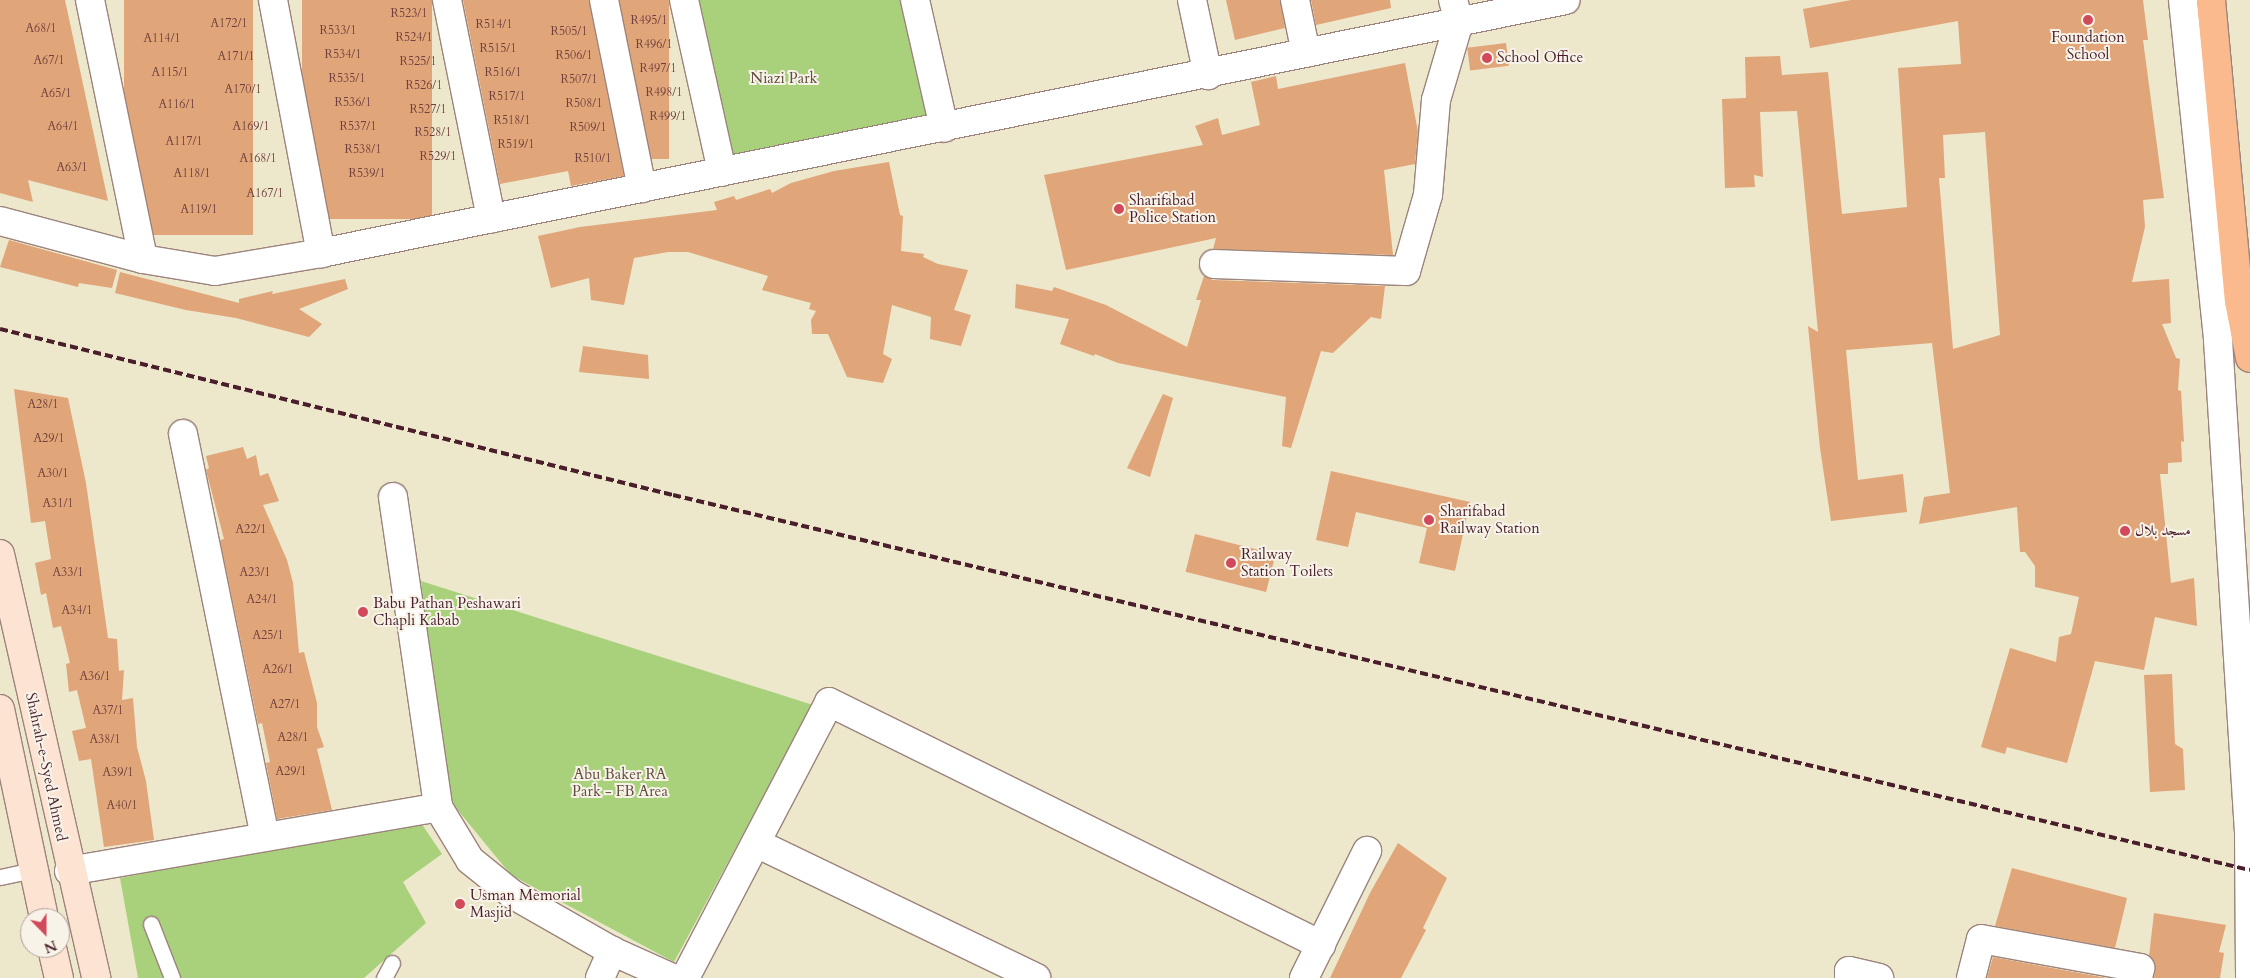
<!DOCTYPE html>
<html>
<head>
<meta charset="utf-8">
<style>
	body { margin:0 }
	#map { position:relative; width:2250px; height:978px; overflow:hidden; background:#ede7cc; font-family:Cardo,Amiri,serif }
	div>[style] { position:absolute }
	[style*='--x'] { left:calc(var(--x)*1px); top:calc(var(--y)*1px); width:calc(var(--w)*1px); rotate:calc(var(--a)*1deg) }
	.green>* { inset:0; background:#a9d17c }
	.building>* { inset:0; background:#e0a578; transform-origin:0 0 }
	.roads { filter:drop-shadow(1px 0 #9c837c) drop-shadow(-1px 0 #9c837c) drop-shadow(0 1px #9c837c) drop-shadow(0 -1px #9c837c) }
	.service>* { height:15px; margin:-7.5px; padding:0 7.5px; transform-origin:7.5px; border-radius:7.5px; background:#fff }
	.minor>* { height:28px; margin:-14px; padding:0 14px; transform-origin:14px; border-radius:14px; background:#fff }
	.tertiary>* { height:28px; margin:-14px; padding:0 14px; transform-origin:14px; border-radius:14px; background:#fff }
	.secondary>* { height:28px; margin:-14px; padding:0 14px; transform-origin:14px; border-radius:14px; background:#fde3d1 }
	.trunk>* { height:28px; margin:-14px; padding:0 14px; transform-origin:14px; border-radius:14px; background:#fbba8d }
	.rail>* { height:4px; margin-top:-2px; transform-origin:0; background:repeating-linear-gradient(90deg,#4a1f2b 0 8px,transparent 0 12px) }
	.dots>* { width:14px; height:14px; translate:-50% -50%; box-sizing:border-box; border:2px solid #f7f3e8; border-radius:50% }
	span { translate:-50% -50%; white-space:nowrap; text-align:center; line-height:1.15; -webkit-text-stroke:4px #f7f3e8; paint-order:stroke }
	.number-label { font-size:12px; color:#70403e }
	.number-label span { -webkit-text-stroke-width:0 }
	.poi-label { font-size:15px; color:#4a1f2b }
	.left { translate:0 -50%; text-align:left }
	.park-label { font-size:15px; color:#624c3f }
	.street-label { font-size:15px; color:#4a1f2b }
	.north { position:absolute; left:20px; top:908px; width:50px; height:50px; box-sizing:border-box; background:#f7f3e8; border:1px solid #b29e9c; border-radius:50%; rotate:158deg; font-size:14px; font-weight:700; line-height:20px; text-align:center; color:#4a1f2b }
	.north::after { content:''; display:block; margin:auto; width:18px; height:22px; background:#d1495b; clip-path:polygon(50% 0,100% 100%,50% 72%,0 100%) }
</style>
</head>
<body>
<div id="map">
	<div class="green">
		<div style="clip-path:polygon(685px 0,917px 0,946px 126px,722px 172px)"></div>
		<div style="clip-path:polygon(421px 581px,813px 705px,674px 962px,511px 875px,447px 797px)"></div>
		<div style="clip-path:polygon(419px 820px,442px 854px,403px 882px,426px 923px,364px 978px,138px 978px,120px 878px)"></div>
	</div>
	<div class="building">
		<div style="clip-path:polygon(0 0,65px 0,108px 201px,28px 180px,33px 202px,0 193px)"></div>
		<div style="left:124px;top:0;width:129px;height:235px"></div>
		<div style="left:302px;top:0;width:130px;height:219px"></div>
		<div style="clip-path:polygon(463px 0,589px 0,624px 176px,571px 186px,568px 171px,500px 184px)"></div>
		<div style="left:620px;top:0;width:49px;height:159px"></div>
		<div style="clip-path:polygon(1226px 0,1280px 0,1285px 28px,1235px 40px)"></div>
		<div style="clip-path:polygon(1311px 0,1390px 0,1391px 8px,1316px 25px)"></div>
		<div style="clip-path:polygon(evenodd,1851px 0,2143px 0,2148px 40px,2143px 40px,2164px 198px,2143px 200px,2145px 227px,2132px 282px,2169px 279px,2171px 323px,2162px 324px,2176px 358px,2180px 359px,2178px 390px,2181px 391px,2184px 442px,2181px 441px,2182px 462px,2168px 463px,2168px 474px,2160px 474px,2171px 583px,2194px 578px,2197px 626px,2155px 617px,2144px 670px,2095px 661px,2067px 763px,2007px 747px,2005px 754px,1981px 747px,2010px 648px,2056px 662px,2059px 637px,2071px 634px,2079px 597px,2035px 587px,2035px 566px,2025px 552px,2020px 552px,2017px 507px,1919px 524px,1924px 497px,1950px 493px,1932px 343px,1846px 350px,1858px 480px,1903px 474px,1907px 512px,1831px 521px,1820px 448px,1808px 326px,1818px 332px,1797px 111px,1760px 112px,1763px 177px,1754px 175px,1755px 187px,1725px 188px,1722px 99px,1746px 98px,1745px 57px,1780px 56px,1782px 75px,1828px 72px,1842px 214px,1907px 207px,1898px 68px,1961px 64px,1958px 21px,1810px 48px,1803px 9px,1851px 0,1985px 132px,2000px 335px,1953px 349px,1939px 178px,1945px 178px,1943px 135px,1985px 132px)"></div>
		<div style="left:1506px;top:43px;width:23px;height:39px;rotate:83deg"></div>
		<div style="clip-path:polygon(1405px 63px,1418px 132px,1415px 164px,1384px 170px,1393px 255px,1213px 249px,1216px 238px,1066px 270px,1044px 175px,1203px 145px,1195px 126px,1218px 118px,1222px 135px,1260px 125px,1251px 82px,1276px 76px,1278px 89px)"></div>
		<div style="clip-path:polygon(889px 162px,900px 215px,903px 216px,901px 251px,924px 254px,923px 257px,938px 264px,968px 270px,954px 310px,971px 315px,961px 346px,930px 339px,931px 317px,892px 305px,883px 354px,892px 359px,883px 383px,847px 377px,828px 334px,812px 334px,811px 320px,816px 311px,809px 309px,811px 303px,762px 290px,768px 276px,688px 252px,668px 252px,634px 258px,624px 305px,591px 300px,589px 278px,551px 288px,538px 236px,580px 227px,717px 210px,714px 202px,734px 196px,736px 200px,770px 189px,772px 193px,791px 183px,834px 171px)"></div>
		<div style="clip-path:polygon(9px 240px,117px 270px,112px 288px,79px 283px,78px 287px,0 267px)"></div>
		<div style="clip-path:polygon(120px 272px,239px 303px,239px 299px,273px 291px,272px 294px,345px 279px,348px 289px,299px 309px,322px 324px,309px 337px,236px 318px,186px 310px,115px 293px)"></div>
		<div style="clip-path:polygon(1204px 276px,1213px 280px,1385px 286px,1381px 319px,1371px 317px,1333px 353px,1321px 351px,1291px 448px,1282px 446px,1286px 397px,1118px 363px,1095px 354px,1094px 356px,1060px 344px,1069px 319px,1015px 308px,1016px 284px,1052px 291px,1054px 287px,1106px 305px,1187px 347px,1201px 300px,1196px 300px)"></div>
		<div style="clip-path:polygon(583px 346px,648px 355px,649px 379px,579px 372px)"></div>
		<div style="clip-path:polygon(14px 389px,68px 398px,86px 483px,108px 638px,117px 639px,119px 671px,124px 670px,122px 700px,133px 698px,137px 747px,146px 781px,154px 840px,104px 847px,91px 759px,79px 761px,72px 731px,86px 728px,77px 690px,69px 692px,66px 664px,70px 663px,61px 626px,53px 628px,46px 593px,41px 595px,35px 563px,51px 559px,45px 521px,31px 523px)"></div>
		<div style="clip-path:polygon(1163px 394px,1173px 398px,1150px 477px,1127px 468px)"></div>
		<div style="clip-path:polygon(243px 447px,247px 459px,256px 455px,260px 476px,268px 473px,279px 501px,263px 505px,287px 560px,293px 583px,299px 653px,304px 652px,317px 703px,317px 727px,324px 747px,317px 749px,332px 810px,277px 819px,266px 763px,270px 762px,262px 723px,258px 724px,220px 540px,224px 539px,206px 470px,209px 468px,206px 456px)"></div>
		<div style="clip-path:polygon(1331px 471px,1470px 502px,1455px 571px,1419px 563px,1427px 528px,1356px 512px,1348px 547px,1316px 540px)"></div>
		<div style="left:1195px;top:534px;width:83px;height:39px;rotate:14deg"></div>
		<div style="clip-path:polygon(2172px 674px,2175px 744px,2183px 749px,2185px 790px,2150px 792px,2144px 675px)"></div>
		<div style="clip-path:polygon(1398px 843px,1447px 878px,1423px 928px,1426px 930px,1401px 978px,1330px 978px,1370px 893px)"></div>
		<div style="clip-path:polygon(2012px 868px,2127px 898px,2115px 948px,1995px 926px)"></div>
		<div style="clip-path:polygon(2154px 913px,2226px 925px,2219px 952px,2224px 953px,2220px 978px,2154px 978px,2155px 963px,2149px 956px)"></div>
		<div style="clip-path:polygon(1993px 957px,2107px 978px,1987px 978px)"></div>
	</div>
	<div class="roads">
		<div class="service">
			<div style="--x:0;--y:877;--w:34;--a:-12"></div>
			<div style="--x:151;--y:924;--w:58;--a:68.7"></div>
			<div style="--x:384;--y:978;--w:17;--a:-62"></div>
		</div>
		<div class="minor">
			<div style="--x:90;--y:0;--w:264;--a:78.4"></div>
			<div style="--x:273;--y:0;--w:258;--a:79.3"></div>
			<div style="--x:447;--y:0;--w:223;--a:78.6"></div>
			<div style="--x:604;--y:0;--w:192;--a:78.6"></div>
			<div style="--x:684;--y:0;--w:176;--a:77.5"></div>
			<div style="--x:915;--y:0;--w:131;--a:77.2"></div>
			<div style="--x:1192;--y:0;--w:77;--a:78"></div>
			<div style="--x:1295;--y:0;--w:54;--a:78.3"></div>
			<div style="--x:2183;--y:0;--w:342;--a:84.1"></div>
			<div style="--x:2218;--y:340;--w:491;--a:86.4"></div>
			<div style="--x:2249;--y:830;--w:148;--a:89.6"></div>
			<div style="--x:1214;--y:264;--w:192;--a:2.1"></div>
			<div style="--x:1406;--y:271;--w:79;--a:-73.9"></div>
			<div style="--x:1428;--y:195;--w:95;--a:-85.2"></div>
			<div style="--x:1436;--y:100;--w:81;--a:-73.6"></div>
			<div style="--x:1459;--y:22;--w:23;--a:-105"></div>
			<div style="--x:183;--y:434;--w:411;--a:78.5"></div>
			<div style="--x:393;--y:497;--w:313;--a:81.7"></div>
			<div style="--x:438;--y:807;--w:62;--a:58.9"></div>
			<div style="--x:470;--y:860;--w:54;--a:39"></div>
			<div style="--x:512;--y:894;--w:115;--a:29.7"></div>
			<div style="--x:612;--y:951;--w:66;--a:24.2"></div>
			<div style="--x:756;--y:843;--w:311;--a:25.7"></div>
			<div style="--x:69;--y:871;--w:375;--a:-9.8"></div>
			<div style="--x:600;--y:978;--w:30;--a:-66"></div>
			<div style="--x:685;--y:978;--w:311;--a:-62.4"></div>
			<div style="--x:829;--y:702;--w:549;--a:26.28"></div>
			<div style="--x:1304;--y:978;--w:142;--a:-63.6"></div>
			<div style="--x:1849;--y:978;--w:7;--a:-90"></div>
			<div style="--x:1849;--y:971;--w:31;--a:13"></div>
			<div style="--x:1971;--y:978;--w:40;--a:-75.6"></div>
			<div style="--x:1981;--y:939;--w:162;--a:10.3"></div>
			<div style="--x:2140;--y:968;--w:10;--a:101"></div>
		</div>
		<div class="tertiary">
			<div style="--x:0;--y:221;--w:148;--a:14.9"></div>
			<div style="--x:143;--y:259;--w:73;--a:9.5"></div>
			<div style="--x:215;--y:271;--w:108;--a:-9.6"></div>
			<div style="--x:321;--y:253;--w:1270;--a:-11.49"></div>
		</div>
		<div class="secondary">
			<div style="--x:0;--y:554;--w:435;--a:77.2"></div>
			<div style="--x:0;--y:709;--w:214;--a:78.1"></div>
			<div style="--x:52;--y:948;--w:31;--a:77"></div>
		</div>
		<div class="trunk">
			<div style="--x:2211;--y:0;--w:302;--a:84.7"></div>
			<div style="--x:2239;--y:301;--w:58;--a:79.1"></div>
		</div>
	</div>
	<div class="rail">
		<div style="--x:0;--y:329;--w:693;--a:13.86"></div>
		<div style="--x:673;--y:495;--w:1621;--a:13.38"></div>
	</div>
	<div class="dots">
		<div style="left:2088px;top:20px;background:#d1495b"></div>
		<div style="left:1487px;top:58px;background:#d1495b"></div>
		<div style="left:1119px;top:209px;background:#d1495b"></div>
		<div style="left:1429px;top:520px;background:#d1495b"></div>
		<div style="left:2125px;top:531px;background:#d1495b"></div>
		<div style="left:1231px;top:563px;background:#d1495b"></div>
		<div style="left:363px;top:612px;background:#d1495b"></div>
		<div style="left:460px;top:904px;background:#d1495b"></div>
	</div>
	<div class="number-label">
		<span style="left:409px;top:14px">R523/1</span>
		<span style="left:649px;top:21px">R495/1</span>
		<span style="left:229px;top:24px">A172/1</span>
		<span style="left:494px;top:25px">R514/1</span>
		<span style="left:41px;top:29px">A68/1</span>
		<span style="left:338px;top:31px">R533/1</span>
		<span style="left:569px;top:32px">R505/1</span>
		<span style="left:414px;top:38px">R524/1</span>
		<span style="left:162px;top:39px">A114/1</span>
		<span style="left:654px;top:45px">R496/1</span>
		<span style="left:498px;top:49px">R515/1</span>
		<span style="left:343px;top:55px">R534/1</span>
		<span style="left:574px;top:56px">R506/1</span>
		<span style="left:236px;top:57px">A171/1</span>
		<span style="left:49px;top:61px">A67/1</span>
		<span style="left:418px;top:62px">R525/1</span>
		<span style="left:658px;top:69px">R497/1</span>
		<span style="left:170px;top:73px">A115/1</span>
		<span style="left:503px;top:73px">R516/1</span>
		<span style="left:347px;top:79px">R535/1</span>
		<span style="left:579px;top:80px">R507/1</span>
		<span style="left:424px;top:86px">R526/1</span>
		<span style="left:243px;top:90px">A170/1</span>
		<span style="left:664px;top:93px">R498/1</span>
		<span style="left:56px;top:94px">A65/1</span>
		<span style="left:507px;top:97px">R517/1</span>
		<span style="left:353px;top:103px">R536/1</span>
		<span style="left:584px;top:104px">R508/1</span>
		<span style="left:177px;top:105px">A116/1</span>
		<span style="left:428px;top:110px">R527/1</span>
		<span style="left:668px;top:117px">R499/1</span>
		<span style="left:512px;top:121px">R518/1</span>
		<span style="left:63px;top:127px">A64/1</span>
		<span style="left:251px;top:127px">A169/1</span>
		<span style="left:358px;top:127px">R537/1</span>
		<span style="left:588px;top:128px">R509/1</span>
		<span style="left:433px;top:133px">R528/1</span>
		<span style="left:184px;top:142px">A117/1</span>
		<span style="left:516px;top:145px">R519/1</span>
		<span style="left:363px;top:150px">R538/1</span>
		<span style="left:438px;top:157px">R529/1</span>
		<span style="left:258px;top:159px">A168/1</span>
		<span style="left:593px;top:159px">R510/1</span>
		<span style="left:72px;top:168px">A63/1</span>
		<span style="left:192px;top:174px">A118/1</span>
		<span style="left:367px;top:174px">R539/1</span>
		<span style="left:265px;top:194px">A167/1</span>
		<span style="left:199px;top:210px">A119/1</span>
		<span style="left:43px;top:405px">A28/1</span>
		<span style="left:49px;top:439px">A29/1</span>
		<span style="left:53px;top:474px">A30/1</span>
		<span style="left:58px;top:504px">A31/1</span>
		<span style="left:251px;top:530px">A22/1</span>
		<span style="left:68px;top:573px">A33/1</span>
		<span style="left:255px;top:573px">A23/1</span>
		<span style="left:262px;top:600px">A24/1</span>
		<span style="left:77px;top:611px">A34/1</span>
		<span style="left:268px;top:636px">A25/1</span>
		<span style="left:278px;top:670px">A26/1</span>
		<span style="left:95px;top:677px">A36/1</span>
		<span style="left:285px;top:705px">A27/1</span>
		<span style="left:108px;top:711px">A37/1</span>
		<span style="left:293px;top:738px">A28/1</span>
		<span style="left:105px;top:740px">A38/1</span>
		<span style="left:291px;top:772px">A29/1</span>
		<span style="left:118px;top:773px">A39/1</span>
		<span style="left:122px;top:806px">A40/1</span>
	</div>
	<div class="poi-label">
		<span style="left:2088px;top:46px">Foundation<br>School</span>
		<span class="left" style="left:1497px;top:58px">School Office</span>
		<span class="left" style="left:1129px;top:209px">Sharifabad<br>Police Station</span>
		<span class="left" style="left:1440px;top:520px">Sharifabad<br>Railway Station</span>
		<span class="left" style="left:2135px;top:531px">مسجد بلال</span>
		<span class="left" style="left:1241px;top:563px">Railway<br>Station Toilets</span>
		<span class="left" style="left:373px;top:612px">Babu Pathan Peshawari<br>Chapli Kabab</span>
		<span class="left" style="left:470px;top:904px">Usman Memorial<br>Masjid</span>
	</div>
	<div class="park-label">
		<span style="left:784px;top:79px">Niazi Park</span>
		<span style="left:620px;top:783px">Abu Baker RA<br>Park - FB Area</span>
	</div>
	<div class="street-label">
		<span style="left:46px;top:767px;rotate:78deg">Shahrah-e-Syed Ahmed</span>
	</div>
	<div class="north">N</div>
</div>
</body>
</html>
